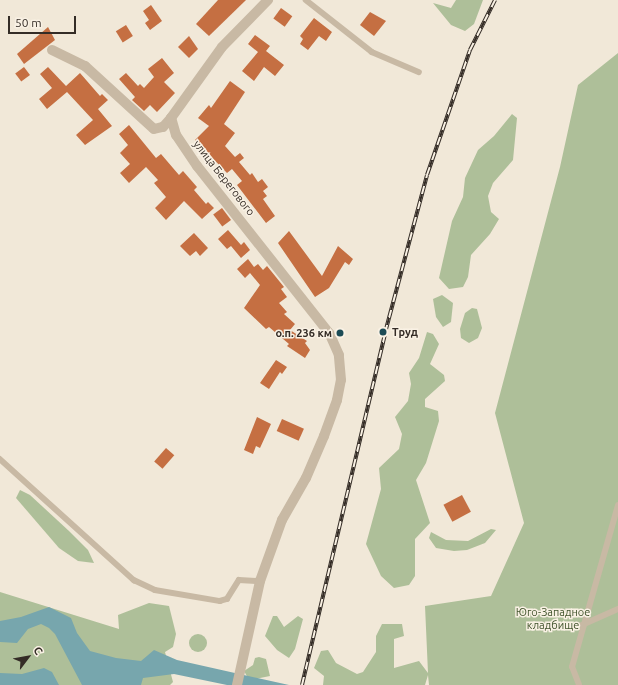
<!DOCTYPE html>
<html>
<head>
<meta charset="utf-8">
<style>
	body { margin:0 }
	#map { position:relative; width:618px; height:685px; overflow:hidden; background:#f1e8d8; font-family:Ubuntu,sans-serif }
	div>[style] { position:absolute }
	[style*='--x'] { left:calc(var(--x)*1px); top:calc(var(--y)*1px); width:calc(var(--w)*1px); rotate:calc(var(--a)*1deg) }
	.green>* { inset:0; background:#aebf99 }
	.round { border-radius:50% }
	.water>* { inset:0; background:#77a6ad }
	.building>* { inset:0; background:#c56f42; transform-origin:0 0 }
	.service>* { height:5.5px; margin:-2.75px; padding:0 2.75px; transform-origin:2.75px; border-radius:2.75px; background:#c8b9a4 }
	.minor>* { height:10px; margin:-5px; padding:0 5px; transform-origin:5px; border-radius:5px; background:#c8b9a4 }
	.rail>* { height:4px; margin-top:-2px; transform-origin:0; background:repeating-linear-gradient(90deg,#f9f1e4 0 8px,#342c26 0 16px); box-sizing:border-box; border-block:1px solid #342c26 }
	.dots>* { width:11px; height:11px; translate:-50% -50%; box-sizing:border-box; border:2px solid #f9f1e4; border-radius:50% }
	span { translate:-50% -50%; white-space:nowrap; text-align:center; line-height:1.15; -webkit-text-stroke:3px #f9f1e4; paint-order:stroke }
	.street-label { font-size:11px; color:#342c26 }
	.poi-label { font-size:11px; color:#342c26; font-weight:700 }
	.left { translate:0 -50%; text-align:left }
	.right { translate:-100% -50%; text-align:right }
	.park-label { font-size:11px; color:#3f522a }
	.north { position:absolute; left:8px; top:637px; width:40px; height:40px; -webkit-text-stroke:3px #f9f1e4; paint-order:stroke; rotate:58deg; font-size:11px; font-weight:700; line-height:16px; text-align:center; color:#342c26 }
	.north::after { content:''; display:block; margin:auto; width:14px; height:18px; background:#342c26; clip-path:polygon(50% 0,100% 100%,50% 72%,0 100%) }
	.scale { position:absolute; left:8px; top:16px; width:68px; height:18px; box-sizing:border-box; border:2px solid #342c26; border-top:0; padding-left:5px; font-size:12px; line-height:14px; white-space:nowrap; color:#342c26; -webkit-text-stroke:3px #f9f1e4; paint-order:stroke }
</style>
</head>
<body>
<div id="map">
	<div class="green">
		<div style="clip-path:polygon(456px 0,483px 0,474px 24px,465px 31px,451px 25px,433px 3px,451px 8px)"></div>
		<div style="clip-path:polygon(618px 53px,618px 685px,429px 685px,428px 675px,425px 685px,323px 685px,324px 676px,314px 668px,321px 651px,328px 650px,336px 663px,357px 674px,363px 672px,376px 652px,376px 636px,382px 624px,402px 624px,404px 636px,394px 639px,394px 668px,419px 661px,428px 673px,425px 606px,491px 596px,524px 523px,495px 413px,560px 167px,578px 85px)"></div>
		<div style="clip-path:polygon(512px 114px,517px 118px,513px 160px,493px 183px,488px 196px,491px 212px,499px 219px,490px 234px,471px 255px,468px 277px,463px 287px,449px 289px,439px 278px,452px 221px,463px 197px,465px 178px,478px 150px,494px 136px)"></div>
		<div style="clip-path:polygon(442px 295px,453px 303px,451px 322px,443px 327px,436px 317px,433px 299px)"></div>
		<div style="clip-path:polygon(472px 308px,477px 309px,482px 328px,478px 338px,469px 343px,461px 338px,460px 329px,465px 313px)"></div>
		<div style="clip-path:polygon(427px 332px,433px 334px,439px 344px,430px 364px,444px 375px,445px 381px,425px 399px,425px 407px,438px 411px,439px 421px,426px 463px,416px 480px,430px 523px,415px 539px,415px 576px,409px 585px,394px 588px,381px 576px,366px 544px,381px 489px,379px 468px,399px 449px,402px 434px,395px 417px,408px 401px,411px 384px,409px 373px,419px 358px)"></div>
		<div style="clip-path:polygon(20px 490px,30px 495px,69px 531px,88px 550px,94px 563px,78px 561px,59px 548px,16px 498px)"></div>
		<div style="clip-path:polygon(491px 529px,496px 530px,485px 543px,467px 550px,454px 551px,436px 548px,429px 538px,431px 532px,446px 540px,468px 541px)"></div>
		<div style="clip-path:polygon(0 592px,119px 629px,118px 615px,149px 603px,169px 606px,176px 634px,173px 647px,165px 652px,173px 682px,170px 685px,0 685px)"></div>
		<div style="clip-path:polygon(273px 616px,277px 616px,284px 627px,298px 616px,303px 619px,295px 649px,289px 658px,277px 650px,265px 636px)"></div>
		<div class="round" style="left:189px;top:634px;width:18px;height:18px"></div>
		<div style="clip-path:polygon(259px 657px,266px 659px,270px 676px,255px 679px,248px 678px,244px 671px,253px 665px,255px 658px)"></div>
	</div>
	<div class="water">
		<div style="clip-path:polygon(49px 607px,71px 618px,77px 633px,90px 651px,116px 658px,141px 661px,154px 650px,177px 660px,289px 685px,227px 685px,174px 674px,143px 678px,141px 685px,82px 685px,55px 634px,49px 628px,41px 624px,28px 629px,17px 643px,0 642px,0 621px,21px 617px)"></div>
		<div style="clip-path:polygon(44px 668px,52px 672px,59px 685px,0 685px,0 673px,22px 674px)"></div>
	</div>
	<div class="building">
		<div style="clip-path:polygon(218px 0,246px 0,209px 36px,196px 24px)"></div>
		<div style="clip-path:polygon(151px 5px,162px 21px,150px 30px,145px 23px,149px 20px,143px 11px)"></div>
		<div style="left:281px;top:8px;width:14px;height:13px;rotate:36deg"></div>
		<div style="clip-path:polygon(370px 12px,386px 21px,374px 36px,360px 25px)"></div>
		<div style="clip-path:polygon(314px 18px,332px 32px,326px 41px,319px 36px,308px 50px,300px 44px,303px 39px,300px 36px)"></div>
		<div style="left:126px;top:25px;width:13px;height:12px;rotate:58deg"></div>
		<div style="clip-path:polygon(48px 27px,55px 40px,24px 64px,17px 54px)"></div>
		<div style="clip-path:polygon(255px 35px,270px 46px,266px 51px,284px 65px,275px 76px,264px 67px,254px 81px,242px 71px,258px 52px,248px 44px)"></div>
		<div style="clip-path:polygon(189px 36px,198px 49px,189px 58px,178px 47px)"></div>
		<div style="clip-path:polygon(162px 58px,174px 73px,164px 82px,175px 93px,157px 112px,150px 105px,144px 111px,132px 100px,135px 97px,119px 79px,126px 73px,138px 86px,140px 84px,144px 88px,154px 77px,148px 69px)"></div>
		<div style="left:24px;top:67px;width:10px;height:11px;rotate:53deg"></div>
		<div style="clip-path:polygon(48px 67px,66px 86px,80px 73px,100px 96px,102px 94px,108px 100px,98px 109px,112px 126px,85px 145px,76px 135px,93px 120px,67px 92px,47px 109px,39px 99px,52px 88px,40px 74px)"></div>
		<div style="clip-path:polygon(230px 81px,245px 92px,224px 124px,235px 133px,225px 146px,235px 157px,240px 153px,244px 158px,239px 162px,250px 175px,252px 173px,258px 182px,262px 179px,268px 187px,263px 191px,267px 196px,263px 199px,275px 216px,266px 223px,237px 185px,242px 181px,232px 169px,227px 173px,195px 140px,209px 126px,198px 118px,209px 105px,211px 108px)"></div>
		<div style="clip-path:polygon(129px 125px,156px 158px,161px 154px,179px 175px,183px 171px,197px 187px,194px 190px,206px 204px,208px 202px,214px 208px,202px 219px,184px 201px,166px 220px,155px 208px,166px 197px,154px 183px,158px 180px,146px 167px,129px 183px,120px 173px,130px 164px,120px 153px,128px 145px,119px 134px)"></div>
		<div style="left:222px;top:208px;width:15px;height:11px;rotate:53deg"></div>
		<div style="clip-path:polygon(228px 230px,241px 245px,244px 242px,250px 250px,241px 258px,231px 246px,227px 249px,218px 239px)"></div>
		<div style="clip-path:polygon(289px 231px,322px 276px,338px 246px,353px 259px,349px 265px,345px 262px,329px 288px,315px 297px,278px 243px)"></div>
		<div style="clip-path:polygon(194px 233px,208px 248px,200px 256px,196px 251px,190px 256px,180px 246px)"></div>
		<div style="clip-path:polygon(248px 259px,254px 267px,258px 264px,263px 270px,267px 266px,284px 287px,281px 289px,287px 297px,279px 303px,287px 312px,284px 314px,295px 324px,290px 330px,307px 341px,305px 343px,310px 350px,305px 358px,287px 346px,289px 344px,269px 327px,266px 329px,244px 308px,260px 285px,250px 273px,245px 278px,237px 269px)"></div>
		<div style="clip-path:polygon(276px 360px,287px 367px,282px 374px,280px 372px,269px 389px,260px 383px)"></div>
		<div style="clip-path:polygon(257px 417px,271px 424px,260px 448px,256px 446px,253px 454px,244px 450px)"></div>
		<div style="left:282px;top:419px;width:24px;height:13px;rotate:24deg"></div>
		<div style="left:166px;top:448px;width:11px;height:18px;rotate:41deg"></div>
		<div style="left:462px;top:495px;width:19px;height:21px;rotate:62deg"></div>
	</div>
	<div class="service">
		<div style="--x:306;--y:0;--w:84;--a:38.2"></div>
		<div style="--x:372;--y:52;--w:51;--a:23.1"></div>
		<div style="--x:0;--y:459;--w:181;--a:42.1"></div>
		<div style="--x:134;--y:580;--w:23;--a:25"></div>
		<div style="--x:155;--y:590;--w:66;--a:9.6"></div>
		<div style="--x:220;--y:601;--w:7;--a:-16"></div>
		<div style="--x:227;--y:599;--w:22;--a:-58"></div>
		<div style="--x:239;--y:580;--w:21;--a:3"></div>
		<div style="--x:582;--y:625;--w:39;--a:-24"></div>
		<div style="--x:579;--y:685;--w:19;--a:-111"></div>
		<div style="--x:572;--y:667;--w:168;--a:-74.1"></div>
	</div>
	<div class="minor">
		<div style="--x:52;--y:50;--w:37;--a:26"></div>
		<div style="--x:85;--y:66;--w:93;--a:42.4"></div>
		<div style="--x:154;--y:129;--w:9;--a:-13"></div>
		<div style="--x:163;--y:127;--w:12;--a:-48"></div>
		<div style="--x:237;--y:685;--w:107;--a:-77.5"></div>
		<div style="--x:260;--y:581;--w:65;--a:-70.2"></div>
		<div style="--x:282;--y:520;--w:48;--a:-60.3"></div>
		<div style="--x:306;--y:478;--w:46;--a:-66.8"></div>
		<div style="--x:324;--y:436;--w:38;--a:-70"></div>
		<div style="--x:337;--y:400;--w:20;--a:-79"></div>
		<div style="--x:341;--y:380;--w:25;--a:-95"></div>
		<div style="--x:339;--y:355;--w:24;--a:-114"></div>
		<div style="--x:329;--y:333;--w:213;--a:-128.3"></div>
		<div style="--x:197;--y:166;--w:37;--a:-124"></div>
		<div style="--x:176;--y:135;--w:18;--a:-106"></div>
		<div style="--x:171;--y:118;--w:87;--a:-54.3"></div>
		<div style="--x:222;--y:47;--w:66;--a:-45.6"></div>
	</div>
	<div class="rail">
		<div style="--x:302;--y:685;--w:362;--a:-76.7"></div>
		<div style="--x:385;--y:333;--w:163;--a:-75.1"></div>
		<div style="--x:427;--y:175;--w:132;--a:-71"></div>
		<div style="--x:470;--y:50;--w:56;--a:-63.4"></div>
	</div>
	<div class="dots">
		<div style="left:383px;top:332px;background:#1c4b55"></div>
		<div style="left:340px;top:333px;background:#1c4b55"></div>
	</div>
	<div class="street-label">
		<span style="left:224px;top:178px;rotate:52deg">улица Берегового</span>
	</div>
	<div class="poi-label">
		<span class="left" style="left:392px;top:332px">Труд</span>
		<span class="right" style="left:332px;top:333px">о.п. 236 км</span>
	</div>
	<div class="park-label">
		<span style="left:553px;top:619px">Юго-Западное<br>кладбище</span>
	</div>
	<div class="north">С</div>
	<div class="scale">50 m</div>
</div>
</body>
</html>
